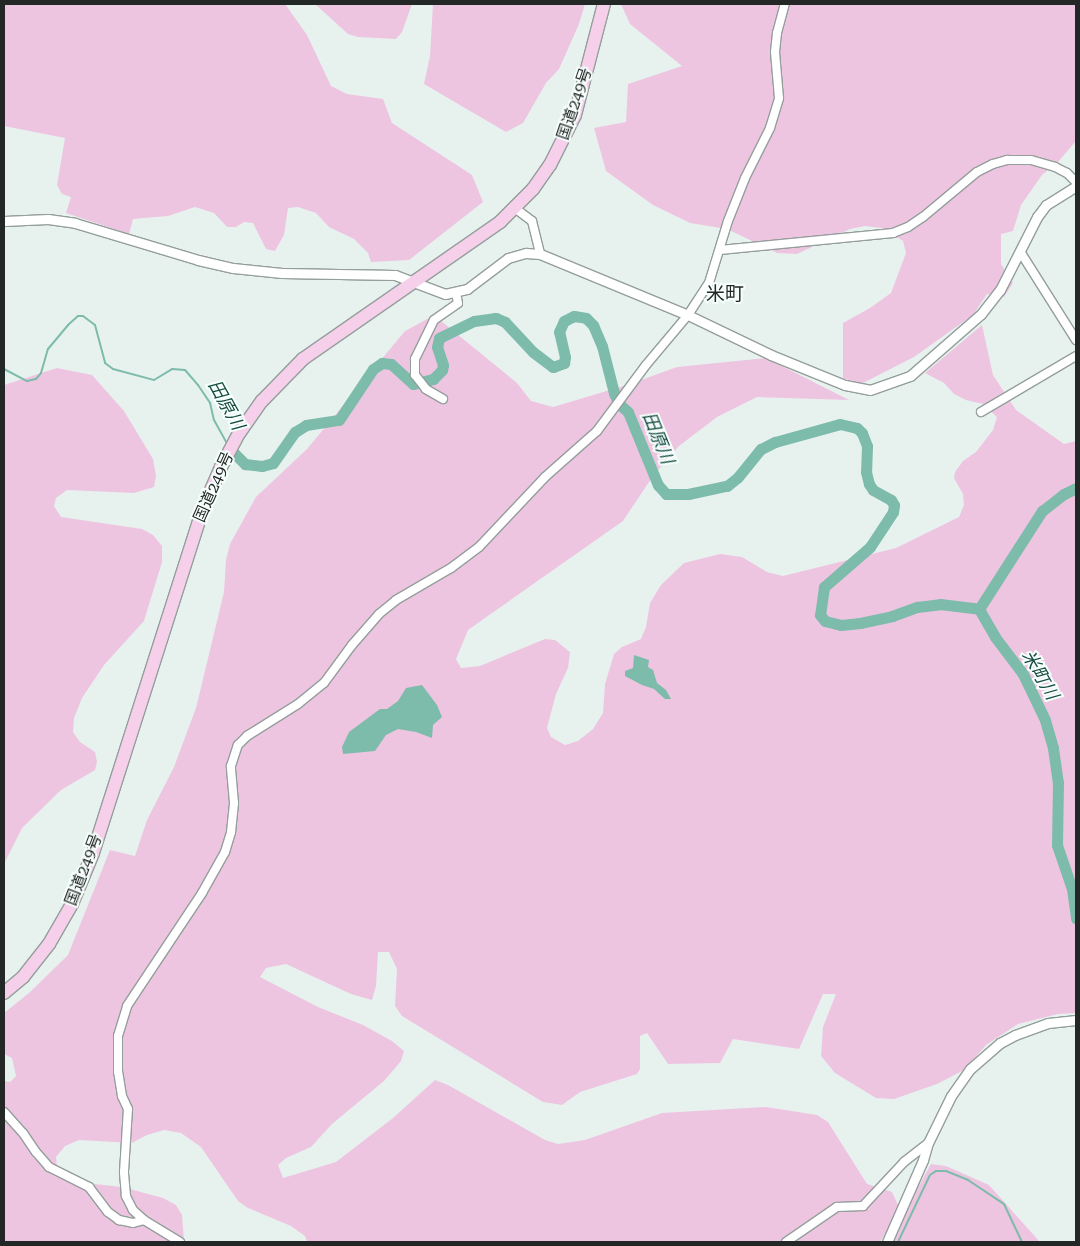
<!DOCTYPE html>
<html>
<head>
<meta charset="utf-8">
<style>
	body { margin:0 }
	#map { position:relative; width:1080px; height:1246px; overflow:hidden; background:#e7f2ef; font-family:"Roboto Serif","Noto Sans JP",serif }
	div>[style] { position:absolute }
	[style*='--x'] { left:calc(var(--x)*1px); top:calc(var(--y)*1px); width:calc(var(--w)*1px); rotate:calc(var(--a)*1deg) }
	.green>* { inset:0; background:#eec5e1 }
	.water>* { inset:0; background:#7dbbab }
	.stream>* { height:2px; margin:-1px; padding:0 1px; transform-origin:1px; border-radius:1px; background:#7dbbab }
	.river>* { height:11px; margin:-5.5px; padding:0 5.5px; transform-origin:5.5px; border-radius:5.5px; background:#7dbbab }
	.roads { filter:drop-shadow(1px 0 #949e9b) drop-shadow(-1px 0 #949e9b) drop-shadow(0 1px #949e9b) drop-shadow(0 -1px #949e9b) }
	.minor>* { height:8px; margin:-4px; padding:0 4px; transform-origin:4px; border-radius:4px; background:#fff }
	.tertiary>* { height:9px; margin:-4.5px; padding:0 4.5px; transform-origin:4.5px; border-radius:4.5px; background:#fff }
	.trunk>* { height:12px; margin:-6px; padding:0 6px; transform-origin:6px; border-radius:6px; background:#f6d0ea }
	span { translate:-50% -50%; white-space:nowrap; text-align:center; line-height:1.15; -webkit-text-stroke:4px #f6fffc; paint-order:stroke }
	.street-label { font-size:16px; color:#232726 }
	.water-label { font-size:18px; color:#174c41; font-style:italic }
	.quarter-label { font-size:19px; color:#232726 }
	.frame { position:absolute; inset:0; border:5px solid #232726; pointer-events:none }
</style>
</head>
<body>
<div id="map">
	<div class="green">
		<div style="clip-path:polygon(4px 4px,285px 4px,307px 35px,331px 86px,347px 94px,383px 99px,392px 123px,472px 175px,483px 202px,409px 260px,371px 262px,368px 253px,354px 239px,329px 227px,316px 213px,298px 207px,288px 208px,284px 235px,275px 251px,266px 249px,253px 223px,244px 222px,236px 227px,227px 227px,214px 213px,195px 207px,168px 216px,133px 219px,129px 234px,66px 213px,71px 197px,62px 194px,57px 185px,65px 138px,4px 126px)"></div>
		<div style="clip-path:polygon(315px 4px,412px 4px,402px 32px,396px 39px,358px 37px,348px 34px)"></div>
		<div style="clip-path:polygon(433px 4px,585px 4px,579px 24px,559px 69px,546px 83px,523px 123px,506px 132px,424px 84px,430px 56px)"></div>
		<div style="clip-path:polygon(621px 4px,1076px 4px,1076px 141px,1057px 163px,1042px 175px,1021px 205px,1013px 231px,1001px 234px,1001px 264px,1013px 283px,1004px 297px,987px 294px,973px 315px,914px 357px,861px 384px,843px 378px,843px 323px,870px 308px,891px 293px,906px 253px,903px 241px,882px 228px,865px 226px,850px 229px,797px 254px,777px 253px,727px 229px,690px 223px,653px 205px,606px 171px,594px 128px,626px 122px,628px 84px,682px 66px,630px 24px)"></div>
		<div style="clip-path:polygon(429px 318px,441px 321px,517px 383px,531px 401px,553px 407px,630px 384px,677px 367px,766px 358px,849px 400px,757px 397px,717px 417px,679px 446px,653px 476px,623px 521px,468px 630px,456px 659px,461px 668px,480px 666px,545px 639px,555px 640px,570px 652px,568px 668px,556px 694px,547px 728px,551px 737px,565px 745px,578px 741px,593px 729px,603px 713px,605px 684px,614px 654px,622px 647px,641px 639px,646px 627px,650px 603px,661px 585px,684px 563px,720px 554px,742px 557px,767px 572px,783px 576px,896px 548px,959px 517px,964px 505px,963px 494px,954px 478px,955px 472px,963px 461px,976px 452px,993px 430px,997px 417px,983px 404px,966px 400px,954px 394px,944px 383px,925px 373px,982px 325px,993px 375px,1016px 410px,1064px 444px,1076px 441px,1076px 1013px,1058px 1014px,1018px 1024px,986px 1045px,964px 1070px,937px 1084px,894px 1099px,876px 1098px,835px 1073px,821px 1056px,823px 1027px,836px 994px,823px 994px,799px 1049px,733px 1039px,720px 1063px,668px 1064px,647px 1033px,640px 1036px,640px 1069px,637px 1074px,580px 1092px,562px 1105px,543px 1102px,402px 1016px,395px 1006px,397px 969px,389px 952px,378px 952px,376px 986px,372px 1000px,351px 994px,286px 964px,266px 968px,260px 977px,318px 1007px,363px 1025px,392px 1041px,404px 1051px,401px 1061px,384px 1081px,332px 1124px,311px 1147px,286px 1158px,278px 1165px,283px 1178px,336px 1162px,393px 1118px,435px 1080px,448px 1085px,545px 1140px,558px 1144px,585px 1140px,662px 1113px,766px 1107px,817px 1115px,828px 1122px,867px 1184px,892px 1192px,900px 1209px,880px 1242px,307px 1242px,305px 1236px,291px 1226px,248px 1208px,238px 1201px,201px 1147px,181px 1133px,164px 1130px,147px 1135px,132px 1143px,79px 1140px,65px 1146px,56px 1157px,58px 1174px,76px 1182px,122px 1187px,163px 1198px,176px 1205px,182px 1215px,184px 1242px,4px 1242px,4px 1081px,10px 1082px,16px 1076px,12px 1058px,4px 1054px,4px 1013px,29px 993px,68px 955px,110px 850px,135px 856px,147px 820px,174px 767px,196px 708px,224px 592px,226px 560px,230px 544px,256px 497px,307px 449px,405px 331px)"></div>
		<div style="clip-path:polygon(57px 368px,92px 375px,124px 411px,153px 459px,156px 476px,154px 487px,134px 493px,67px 490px,56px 498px,54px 506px,61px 517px,142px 529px,153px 535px,162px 546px,162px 562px,144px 621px,104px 665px,82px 698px,74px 718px,73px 732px,80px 742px,95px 752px,97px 762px,95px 770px,61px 790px,22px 828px,4px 864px,4px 385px)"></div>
		<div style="clip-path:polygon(931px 1164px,946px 1166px,989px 1185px,1040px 1242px,893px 1242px,917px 1189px)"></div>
	</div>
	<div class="water">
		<div style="clip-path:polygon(634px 655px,649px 660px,648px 667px,653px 670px,657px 683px,666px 690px,671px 699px,665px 699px,654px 689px,642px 685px,625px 676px,625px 671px,633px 668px)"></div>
		<div style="clip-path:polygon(422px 685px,437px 705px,442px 717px,433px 725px,432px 738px,416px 732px,398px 729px,386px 735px,375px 751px,343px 754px,342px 747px,349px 732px,380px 709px,387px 709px,398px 701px,406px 688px)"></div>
	</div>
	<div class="stream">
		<div style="--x:4;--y:369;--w:26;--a:28"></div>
		<div style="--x:27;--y:381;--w:9;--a:-13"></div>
		<div style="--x:36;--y:379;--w:8;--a:-50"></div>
		<div style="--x:41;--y:373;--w:25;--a:-74"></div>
		<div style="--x:48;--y:349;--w:31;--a:-50"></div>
		<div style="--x:68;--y:325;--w:13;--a:-42"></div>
		<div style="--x:78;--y:316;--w:5;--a:0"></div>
		<div style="--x:83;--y:316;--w:15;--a:37"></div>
		<div style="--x:95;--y:325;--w:39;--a:75"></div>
		<div style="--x:105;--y:363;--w:10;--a:37"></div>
		<div style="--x:113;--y:369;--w:42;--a:15"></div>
		<div style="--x:154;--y:380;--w:21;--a:-31"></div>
		<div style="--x:172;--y:369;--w:13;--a:4"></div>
		<div style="--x:185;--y:370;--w:20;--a:49"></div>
		<div style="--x:198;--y:385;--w:22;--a:56"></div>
		<div style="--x:210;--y:403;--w:17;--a:77"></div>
		<div style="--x:214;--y:420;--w:29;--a:61"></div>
		<div style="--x:898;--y:1242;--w:74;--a:-64.5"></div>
		<div style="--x:930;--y:1175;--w:7;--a:-34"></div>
		<div style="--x:936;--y:1171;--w:10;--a:0"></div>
		<div style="--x:946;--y:1171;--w:24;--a:22"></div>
		<div style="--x:968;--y:1180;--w:43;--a:33.7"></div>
		<div style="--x:1004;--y:1204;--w:42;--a:64.7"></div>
	</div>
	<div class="river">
		<div style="--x:234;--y:453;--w:16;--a:45"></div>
		<div style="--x:245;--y:464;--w:17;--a:7"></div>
		<div style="--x:262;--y:466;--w:11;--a:-15"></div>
		<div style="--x:273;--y:463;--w:38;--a:-55"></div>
		<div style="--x:295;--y:432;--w:13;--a:-32"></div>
		<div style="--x:306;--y:425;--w:33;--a:-9"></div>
		<div style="--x:339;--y:420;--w:61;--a:-56.3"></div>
		<div style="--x:373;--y:369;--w:11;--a:-34"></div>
		<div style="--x:382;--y:363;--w:9;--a:6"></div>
		<div style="--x:391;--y:364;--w:30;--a:42"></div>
		<div style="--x:413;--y:384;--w:21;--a:-14"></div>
		<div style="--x:433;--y:379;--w:13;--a:-45"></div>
		<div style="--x:442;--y:370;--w:5;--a:-79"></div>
		<div style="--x:443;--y:365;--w:19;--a:-108"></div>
		<div style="--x:437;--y:347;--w:9;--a:-77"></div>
		<div style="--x:439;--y:338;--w:39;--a:-26"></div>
		<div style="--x:474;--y:321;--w:22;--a:-8"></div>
		<div style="--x:496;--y:318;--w:10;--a:24"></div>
		<div style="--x:505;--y:322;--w:41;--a:47"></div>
		<div style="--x:533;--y:352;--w:25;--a:37"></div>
		<div style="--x:553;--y:367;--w:12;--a:-20"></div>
		<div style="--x:564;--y:363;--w:6;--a:-81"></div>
		<div style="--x:565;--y:357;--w:26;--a:-103"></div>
		<div style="--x:559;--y:332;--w:12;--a:-66"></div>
		<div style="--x:564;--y:321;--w:11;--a:-27"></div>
		<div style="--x:574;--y:316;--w:12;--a:9"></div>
		<div style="--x:586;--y:318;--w:10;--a:45"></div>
		<div style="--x:593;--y:325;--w:23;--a:67"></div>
		<div style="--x:602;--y:346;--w:49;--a:75.7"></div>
		<div style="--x:614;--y:393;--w:11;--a:68"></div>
		<div style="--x:618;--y:403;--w:13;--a:42"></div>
		<div style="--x:628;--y:412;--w:79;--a:67.7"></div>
		<div style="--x:658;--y:485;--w:12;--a:48"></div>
		<div style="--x:666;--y:494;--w:22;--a:0"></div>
		<div style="--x:688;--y:494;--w:40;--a:-12"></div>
		<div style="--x:727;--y:486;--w:14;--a:-39"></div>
		<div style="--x:738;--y:477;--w:36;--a:-51"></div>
		<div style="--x:761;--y:449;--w:16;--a:-27"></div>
		<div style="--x:775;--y:442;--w:67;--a:-15.5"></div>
		<div style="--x:840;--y:424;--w:17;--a:13"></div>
		<div style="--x:857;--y:428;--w:7;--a:45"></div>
		<div style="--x:862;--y:433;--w:14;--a:69"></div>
		<div style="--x:867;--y:446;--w:26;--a:92"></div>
		<div style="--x:866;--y:472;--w:12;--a:76"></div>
		<div style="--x:869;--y:484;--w:7;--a:56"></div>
		<div style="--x:873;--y:490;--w:21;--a:29"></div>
		<div style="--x:891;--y:500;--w:6;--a:59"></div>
		<div style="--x:894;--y:505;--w:7;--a:98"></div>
		<div style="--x:893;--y:512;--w:42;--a:123.3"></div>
		<div style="--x:870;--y:547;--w:61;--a:139"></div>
		<div style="--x:824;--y:587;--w:28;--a:98"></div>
		<div style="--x:820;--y:615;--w:8;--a:50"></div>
		<div style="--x:825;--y:621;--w:16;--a:14"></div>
		<div style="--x:841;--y:625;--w:19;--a:-6"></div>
		<div style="--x:860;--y:623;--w:33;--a:-12"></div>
		<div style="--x:892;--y:616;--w:27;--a:-20"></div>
		<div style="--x:917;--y:607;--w:23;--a:-7"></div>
		<div style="--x:940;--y:604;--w:39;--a:7"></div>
		<div style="--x:979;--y:609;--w:32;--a:60"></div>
		<div style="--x:995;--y:637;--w:46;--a:52.9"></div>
		<div style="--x:1023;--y:674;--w:51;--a:64.4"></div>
		<div style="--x:1045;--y:720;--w:29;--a:74"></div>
		<div style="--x:1053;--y:748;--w:34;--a:82"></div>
		<div style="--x:1058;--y:782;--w:63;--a:90.9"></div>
		<div style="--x:1057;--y:845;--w:46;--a:71.2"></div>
		<div style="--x:1072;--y:889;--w:30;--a:82"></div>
		<div style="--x:979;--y:609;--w:117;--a:-57.3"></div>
		<div style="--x:1042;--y:511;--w:28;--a:-38"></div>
		<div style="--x:1064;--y:494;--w:13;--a:-27"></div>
	</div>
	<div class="roads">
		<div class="minor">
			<div style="--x:516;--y:209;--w:20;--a:37"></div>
			<div style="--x:532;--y:221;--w:34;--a:76"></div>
			<div style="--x:720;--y:250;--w:174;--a:-5.6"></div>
			<div style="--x:893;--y:233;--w:16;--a:-22"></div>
			<div style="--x:908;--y:227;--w:18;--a:-34"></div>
			<div style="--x:923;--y:217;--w:70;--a:-39.8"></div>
			<div style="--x:977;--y:172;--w:18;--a:-27"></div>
			<div style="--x:993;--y:164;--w:15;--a:-16"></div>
			<div style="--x:1007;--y:160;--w:24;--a:0"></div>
			<div style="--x:1031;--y:160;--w:25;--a:16"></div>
			<div style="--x:1055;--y:167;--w:13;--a:27"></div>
			<div style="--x:1067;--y:173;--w:13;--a:45"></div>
			<div style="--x:1021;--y:253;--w:103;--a:57.7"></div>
			<div style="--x:443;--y:399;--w:20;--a:-150"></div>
			<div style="--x:426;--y:389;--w:18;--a:-128"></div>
			<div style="--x:415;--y:375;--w:16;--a:-90"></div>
			<div style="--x:415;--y:359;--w:43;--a:-64"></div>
			<div style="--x:434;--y:320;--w:29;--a:-35"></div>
			<div style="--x:458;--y:303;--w:10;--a:-101"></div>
			<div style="--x:981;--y:412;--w:110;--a:-30.5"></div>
			<div style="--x:4;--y:1112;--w:28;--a:48"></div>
			<div style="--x:23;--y:1133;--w:23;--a:56"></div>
			<div style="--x:36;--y:1152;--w:20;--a:49"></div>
			<div style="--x:49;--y:1167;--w:45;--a:26.6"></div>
			<div style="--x:89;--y:1187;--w:31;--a:53"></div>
			<div style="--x:108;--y:1212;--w:14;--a:36"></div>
			<div style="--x:119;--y:1220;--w:14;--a:12"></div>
			<div style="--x:133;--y:1223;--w:11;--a:-15"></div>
			<div style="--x:180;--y:1242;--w:42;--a:-148.6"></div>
			<div style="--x:144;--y:1220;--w:15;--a:-138"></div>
			<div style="--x:133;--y:1210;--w:16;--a:-117"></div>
			<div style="--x:126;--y:1196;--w:24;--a:-95"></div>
			<div style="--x:124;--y:1172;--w:63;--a:-86.4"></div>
			<div style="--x:128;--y:1109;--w:14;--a:-115"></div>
			<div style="--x:122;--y:1096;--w:24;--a:-99"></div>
			<div style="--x:118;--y:1072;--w:36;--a:-90"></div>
			<div style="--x:118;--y:1036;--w:31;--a:-73"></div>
			<div style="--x:127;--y:1006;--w:136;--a:-56.4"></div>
			<div style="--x:202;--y:893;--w:47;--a:-60.7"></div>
			<div style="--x:225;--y:852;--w:21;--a:-73"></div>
			<div style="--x:231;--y:832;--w:29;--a:-84"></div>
			<div style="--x:234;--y:803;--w:37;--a:-95"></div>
			<div style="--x:231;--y:766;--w:22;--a:-72"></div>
			<div style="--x:238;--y:745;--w:13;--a:-45"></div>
			<div style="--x:247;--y:736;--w:60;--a:-32.1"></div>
			<div style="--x:298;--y:704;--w:33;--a:-39"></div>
			<div style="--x:324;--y:683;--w:47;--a:-53.6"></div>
			<div style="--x:352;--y:645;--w:41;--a:-48.9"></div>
			<div style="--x:379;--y:614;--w:22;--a:-39"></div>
			<div style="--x:396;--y:600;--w:64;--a:-30.2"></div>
			<div style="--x:451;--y:568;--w:35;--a:-37"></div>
			<div style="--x:479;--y:547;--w:96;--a:-46.7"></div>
			<div style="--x:545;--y:477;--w:69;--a:-41.5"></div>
			<div style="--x:597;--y:431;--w:82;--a:-53.4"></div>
			<div style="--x:646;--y:365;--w:65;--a:-50"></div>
			<div style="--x:688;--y:315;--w:38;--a:-57"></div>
			<div style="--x:709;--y:283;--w:65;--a:-73"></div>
			<div style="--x:728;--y:221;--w:46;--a:-68.4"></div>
			<div style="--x:745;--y:178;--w:56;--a:-63.4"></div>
			<div style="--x:770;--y:128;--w:31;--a:-73"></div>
			<div style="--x:779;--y:98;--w:46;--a:-95"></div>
			<div style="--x:775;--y:52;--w:19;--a:-84"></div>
			<div style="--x:777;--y:33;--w:30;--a:-75"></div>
			<div style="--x:786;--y:1242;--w:62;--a:-34.5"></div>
			<div style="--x:837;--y:1207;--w:26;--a:-2"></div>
			<div style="--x:863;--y:1206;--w:60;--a:-47"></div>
			<div style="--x:904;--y:1162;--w:31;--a:-38"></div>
		</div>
		<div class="tertiary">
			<div style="--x:4;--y:221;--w:44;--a:-2.6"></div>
			<div style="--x:48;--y:219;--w:27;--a:8"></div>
			<div style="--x:75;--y:223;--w:128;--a:16.7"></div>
			<div style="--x:198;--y:260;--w:36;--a:13"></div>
			<div style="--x:233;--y:268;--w:49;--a:5.8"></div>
			<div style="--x:282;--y:273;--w:113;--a:1"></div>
			<div style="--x:395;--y:275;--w:53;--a:20.8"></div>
			<div style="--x:445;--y:294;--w:23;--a:-13"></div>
			<div style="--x:467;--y:289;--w:51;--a:-37.1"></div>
			<div style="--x:508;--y:258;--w:19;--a:-16"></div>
			<div style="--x:526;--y:253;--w:14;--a:4"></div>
			<div style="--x:540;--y:254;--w:160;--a:22.4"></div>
			<div style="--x:688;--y:315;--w:92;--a:25.7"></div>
			<div style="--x:771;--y:355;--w:80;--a:22.1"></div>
			<div style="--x:845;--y:385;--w:25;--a:11"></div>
			<div style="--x:870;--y:390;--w:42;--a:-19.3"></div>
			<div style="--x:910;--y:376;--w:94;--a:-41.1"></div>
			<div style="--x:981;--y:314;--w:31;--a:-52"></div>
			<div style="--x:1000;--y:290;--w:82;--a:-63.1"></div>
			<div style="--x:1037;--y:217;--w:15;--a:-53"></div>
			<div style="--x:1046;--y:205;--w:36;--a:-32"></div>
			<div style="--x:887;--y:1242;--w:90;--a:-66.3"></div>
			<div style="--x:923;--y:1160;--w:18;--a:-74"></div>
			<div style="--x:928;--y:1143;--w:52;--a:-63.9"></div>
			<div style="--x:951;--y:1096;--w:33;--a:-55"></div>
			<div style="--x:970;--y:1069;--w:40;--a:-41"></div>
			<div style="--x:1000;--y:1043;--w:17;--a:-28"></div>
			<div style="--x:1015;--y:1035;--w:35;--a:-20"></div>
			<div style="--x:1048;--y:1023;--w:28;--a:-6"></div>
		</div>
		<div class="trunk">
			<div style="--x:4;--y:993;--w:25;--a:-40"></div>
			<div style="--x:23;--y:977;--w:42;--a:-51.8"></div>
			<div style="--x:49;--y:944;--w:46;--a:-60.1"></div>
			<div style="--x:72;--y:904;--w:55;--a:-67.6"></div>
			<div style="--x:93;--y:853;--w:359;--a:-72.3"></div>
			<div style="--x:202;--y:511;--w:48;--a:-66.6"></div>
			<div style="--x:221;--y:467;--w:40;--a:-62"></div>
			<div style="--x:240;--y:432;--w:38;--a:-55"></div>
			<div style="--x:262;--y:401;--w:59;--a:-45.7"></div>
			<div style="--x:303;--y:359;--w:240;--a:-34.8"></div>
			<div style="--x:500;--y:222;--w:47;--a:-45"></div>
			<div style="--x:533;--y:189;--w:29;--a:-55"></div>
			<div style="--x:550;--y:165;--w:56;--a:-63.4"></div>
			<div style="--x:575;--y:115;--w:115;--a:-75.4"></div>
		</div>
	</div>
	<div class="street-label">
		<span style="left:575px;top:104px;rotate:-71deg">国道249号</span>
		<span style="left:214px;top:487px;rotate:-66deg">国道249号</span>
		<span style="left:84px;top:870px;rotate:-69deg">国道249号</span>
	</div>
	<div class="water-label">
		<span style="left:226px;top:405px;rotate:61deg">田原川</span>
		<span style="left:658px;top:438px;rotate:68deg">田原川</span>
		<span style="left:1040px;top:675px;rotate:60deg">米町川</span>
	</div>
	<div class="quarter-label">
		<span style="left:725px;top:294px">米町</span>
	</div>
	<div class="frame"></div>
</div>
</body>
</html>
